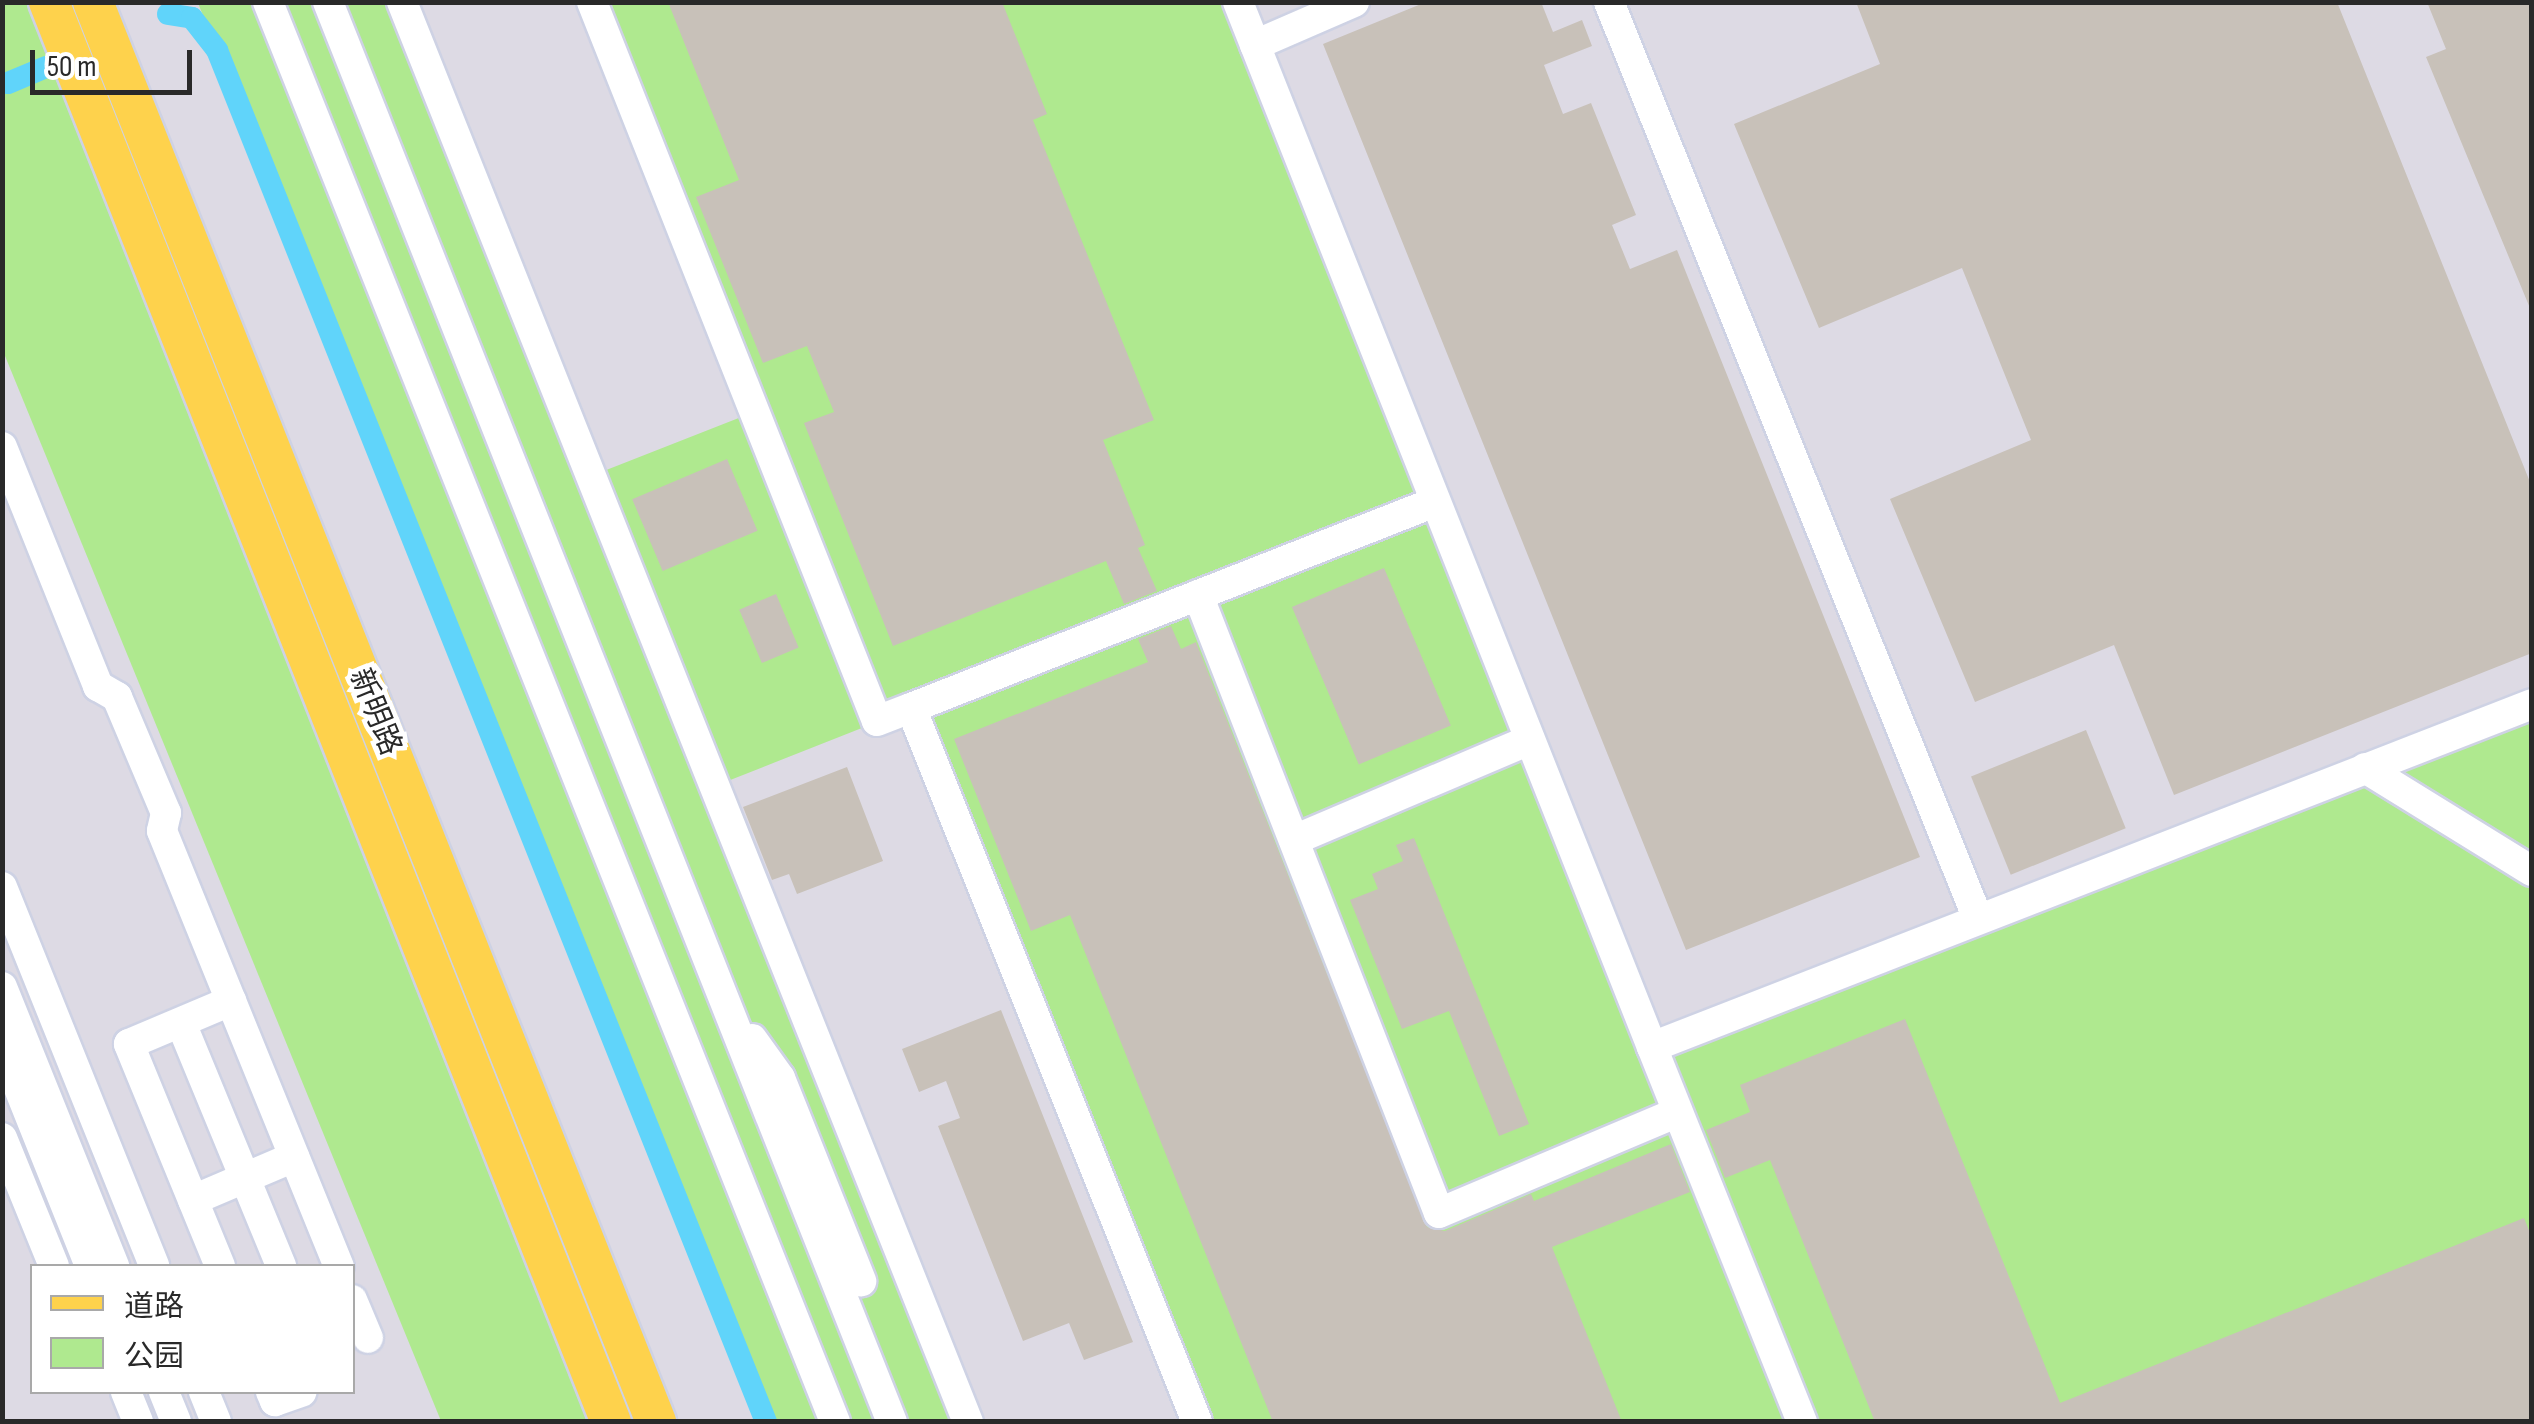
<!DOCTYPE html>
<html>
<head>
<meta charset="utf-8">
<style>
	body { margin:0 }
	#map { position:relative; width:2534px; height:1424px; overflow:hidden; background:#ede4d9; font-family:"Sofia Sans Condensed","Noto Sans SC",sans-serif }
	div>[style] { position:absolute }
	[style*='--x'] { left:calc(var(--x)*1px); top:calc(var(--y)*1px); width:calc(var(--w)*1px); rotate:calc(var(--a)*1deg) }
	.industrial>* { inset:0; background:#dddae4 }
	.green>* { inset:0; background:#afe98f }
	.canal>* { height:22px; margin:-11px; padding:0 11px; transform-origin:11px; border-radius:11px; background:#60d4fa }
	.building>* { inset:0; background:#c8c1b9; transform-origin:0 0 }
	.roads { filter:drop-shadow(2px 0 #ced2e4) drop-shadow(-2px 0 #ced2e4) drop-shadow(0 2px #ced2e4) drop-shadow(0 -2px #ced2e4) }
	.minor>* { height:30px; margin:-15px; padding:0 15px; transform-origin:15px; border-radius:15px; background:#fff }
	.major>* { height:40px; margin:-20px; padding:0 20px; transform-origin:20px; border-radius:20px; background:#fed24c }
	span { translate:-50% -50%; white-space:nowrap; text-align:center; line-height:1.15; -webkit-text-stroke:9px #fff; paint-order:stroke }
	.street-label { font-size:30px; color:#292929 }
	.frame { position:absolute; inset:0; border:5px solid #292929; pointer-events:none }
	.legend { position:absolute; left:30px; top:1264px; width:325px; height:130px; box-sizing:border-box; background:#fff; border:2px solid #a9a9a9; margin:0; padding:12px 18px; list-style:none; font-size:30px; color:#292929 }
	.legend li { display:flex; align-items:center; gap:20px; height:50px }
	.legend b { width:50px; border:2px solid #a9a9a9 }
	.scale { position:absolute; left:30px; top:50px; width:162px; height:45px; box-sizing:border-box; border:5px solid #292929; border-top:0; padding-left:12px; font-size:30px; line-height:35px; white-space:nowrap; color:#292929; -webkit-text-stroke:8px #fff; paint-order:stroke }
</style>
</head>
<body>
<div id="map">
	<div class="industrial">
		<div style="clip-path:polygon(evenodd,3px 3px,2531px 3px,2531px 1421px,3px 1422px,3px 3px,32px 1266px,352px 1266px,352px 1392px,32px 1392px,32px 1266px)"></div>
	</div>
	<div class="green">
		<div style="clip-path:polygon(2px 3px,48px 3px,607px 1421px,441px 1421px,3px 351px)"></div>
		<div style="clip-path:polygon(198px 3px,402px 3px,591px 476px,754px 412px,592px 3px,1238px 3px,1652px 1047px,2531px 704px,2531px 1421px,1197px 1421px,910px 709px,715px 786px,968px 1421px,766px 1421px)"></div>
	</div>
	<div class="canal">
		<div style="--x:168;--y:14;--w:24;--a:9"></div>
		<div style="--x:192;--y:18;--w:41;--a:52"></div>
		<div style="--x:217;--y:50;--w:1478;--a:68.19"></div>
		<div style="--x:8;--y:83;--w:41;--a:-22.8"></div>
	</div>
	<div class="building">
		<div style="clip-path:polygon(668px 2px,1002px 2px,1047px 114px,1033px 120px,1154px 420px,1103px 440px,1145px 545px,1138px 548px,1157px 591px,1124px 604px,1106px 561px,893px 646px,804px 423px,834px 412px,807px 346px,763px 363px,696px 197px,739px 180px)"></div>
		<div style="clip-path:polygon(1426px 2px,1541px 2px,1553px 32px,1582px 20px,1592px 46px,1544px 65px,1563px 114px,1591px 103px,1636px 215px,1612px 225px,1630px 269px,1677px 250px,1920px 857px,1686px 950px,1323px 44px)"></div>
		<div style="clip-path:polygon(1856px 2px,2337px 2px,2532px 487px,2532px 653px,2174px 795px,2114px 645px,1975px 702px,1890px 499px,2031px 440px,1962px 268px,1819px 328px,1734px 124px,1880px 64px)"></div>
		<div style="clip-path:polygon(2427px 2px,2532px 2px,2532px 313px,2426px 57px,2446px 49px)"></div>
		<div style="left:727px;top:459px;width:78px;height:103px;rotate:67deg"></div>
		<div style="left:1384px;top:568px;width:171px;height:100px;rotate:67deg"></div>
		<div style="left:776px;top:594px;width:58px;height:40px;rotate:67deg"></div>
		<div style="clip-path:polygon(1171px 626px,1181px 649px,1196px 642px,1427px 1227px,1445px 1231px,1531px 1194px,1534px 1201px,1671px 1144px,1690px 1192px,1552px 1247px,1622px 1422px,1273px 1422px,1070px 915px,1031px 931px,954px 739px,1148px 662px,1138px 639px)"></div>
		<div style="left:2086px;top:730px;width:106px;height:124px;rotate:68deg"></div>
		<div style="clip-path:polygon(847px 767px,883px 861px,797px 894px,789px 874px,772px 880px,743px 807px)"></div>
		<div style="clip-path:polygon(1414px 838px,1529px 1124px,1499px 1136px,1449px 1011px,1402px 1029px,1350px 900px,1378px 889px,1372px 874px,1403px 861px,1396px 845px)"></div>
		<div style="clip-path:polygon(1001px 1010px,1133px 1342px,1084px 1360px,1069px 1323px,1023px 1341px,938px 1126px,960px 1118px,946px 1081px,919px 1092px,902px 1049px)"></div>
		<div style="clip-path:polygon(1905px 1019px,2060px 1403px,2524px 1218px,2532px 1238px,2532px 1422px,1875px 1422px,1770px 1160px,1725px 1178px,1706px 1130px,1750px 1112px,1740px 1085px)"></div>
	</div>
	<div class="roads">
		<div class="minor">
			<div style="--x:268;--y:2;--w:1529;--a:68.23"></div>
			<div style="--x:328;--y:2;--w:1528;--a:68.34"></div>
			<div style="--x:402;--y:2;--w:1529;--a:68.27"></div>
			<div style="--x:592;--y:2;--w:773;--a:68.38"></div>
			<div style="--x:877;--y:721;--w:36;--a:-21"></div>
			<div style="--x:1238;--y:2;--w:1124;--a:68.39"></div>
			<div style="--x:1652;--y:1047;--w:944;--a:-21.29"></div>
			<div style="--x:1609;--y:2;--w:988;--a:68.08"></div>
			<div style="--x:1255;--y:45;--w:108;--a:-23.5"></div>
			<div style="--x:2;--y:447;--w:258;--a:68.1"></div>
			<div style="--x:98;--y:686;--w:22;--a:30"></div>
			<div style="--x:117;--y:697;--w:126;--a:67.1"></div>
			<div style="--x:166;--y:813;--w:18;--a:103"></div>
			<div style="--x:162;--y:831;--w:470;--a:67.9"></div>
			<div style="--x:1198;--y:595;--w:663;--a:68.7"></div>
			<div style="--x:1439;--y:1213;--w:259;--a:-22.9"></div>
			<div style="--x:2365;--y:768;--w:196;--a:31.7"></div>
			<div style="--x:1294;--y:840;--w:256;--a:-23"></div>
			<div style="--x:2;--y:887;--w:408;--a:68.1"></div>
			<div style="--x:2;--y:987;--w:301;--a:68.1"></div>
			<div style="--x:181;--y:1023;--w:263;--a:67.6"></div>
			<div style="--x:752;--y:1039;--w:48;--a:54.3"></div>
			<div style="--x:780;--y:1078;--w:219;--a:68.2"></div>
			<div style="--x:2;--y:1046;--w:237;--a:68.2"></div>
			<div style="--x:1652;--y:1047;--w:404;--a:68.2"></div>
			<div style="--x:2;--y:1138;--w:138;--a:67.9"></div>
			<div style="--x:193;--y:1200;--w:110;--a:-23.1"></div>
			<div style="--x:220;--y:1266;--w:240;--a:-112.3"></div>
			<div style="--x:129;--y:1044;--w:111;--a:-22.9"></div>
			<div style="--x:352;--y:1300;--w:41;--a:67.2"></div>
			<div style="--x:126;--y:1392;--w:32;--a:68"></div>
			<div style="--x:164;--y:1392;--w:32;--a:68"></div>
			<div style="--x:204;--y:1392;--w:32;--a:68"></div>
			<div style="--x:271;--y:1392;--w:10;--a:66"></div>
			<div style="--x:275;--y:1401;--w:28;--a:-19"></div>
			<div style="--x:1197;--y:1422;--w:769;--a:-111.83"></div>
			<div style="--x:911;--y:708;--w:563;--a:-21.46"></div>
		</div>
		<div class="major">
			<div style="--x:49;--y:2;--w:1527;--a:68.41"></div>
			<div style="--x:93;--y:2;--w:1528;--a:68.37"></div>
		</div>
	</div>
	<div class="street-label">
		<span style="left:375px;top:712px;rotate:68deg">新明路</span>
	</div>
	<div class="frame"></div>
	<ul class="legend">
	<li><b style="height:12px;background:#fed24c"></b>道路</li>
	<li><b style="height:28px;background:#afe98f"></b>公园</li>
	</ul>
	<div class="scale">50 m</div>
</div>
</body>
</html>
